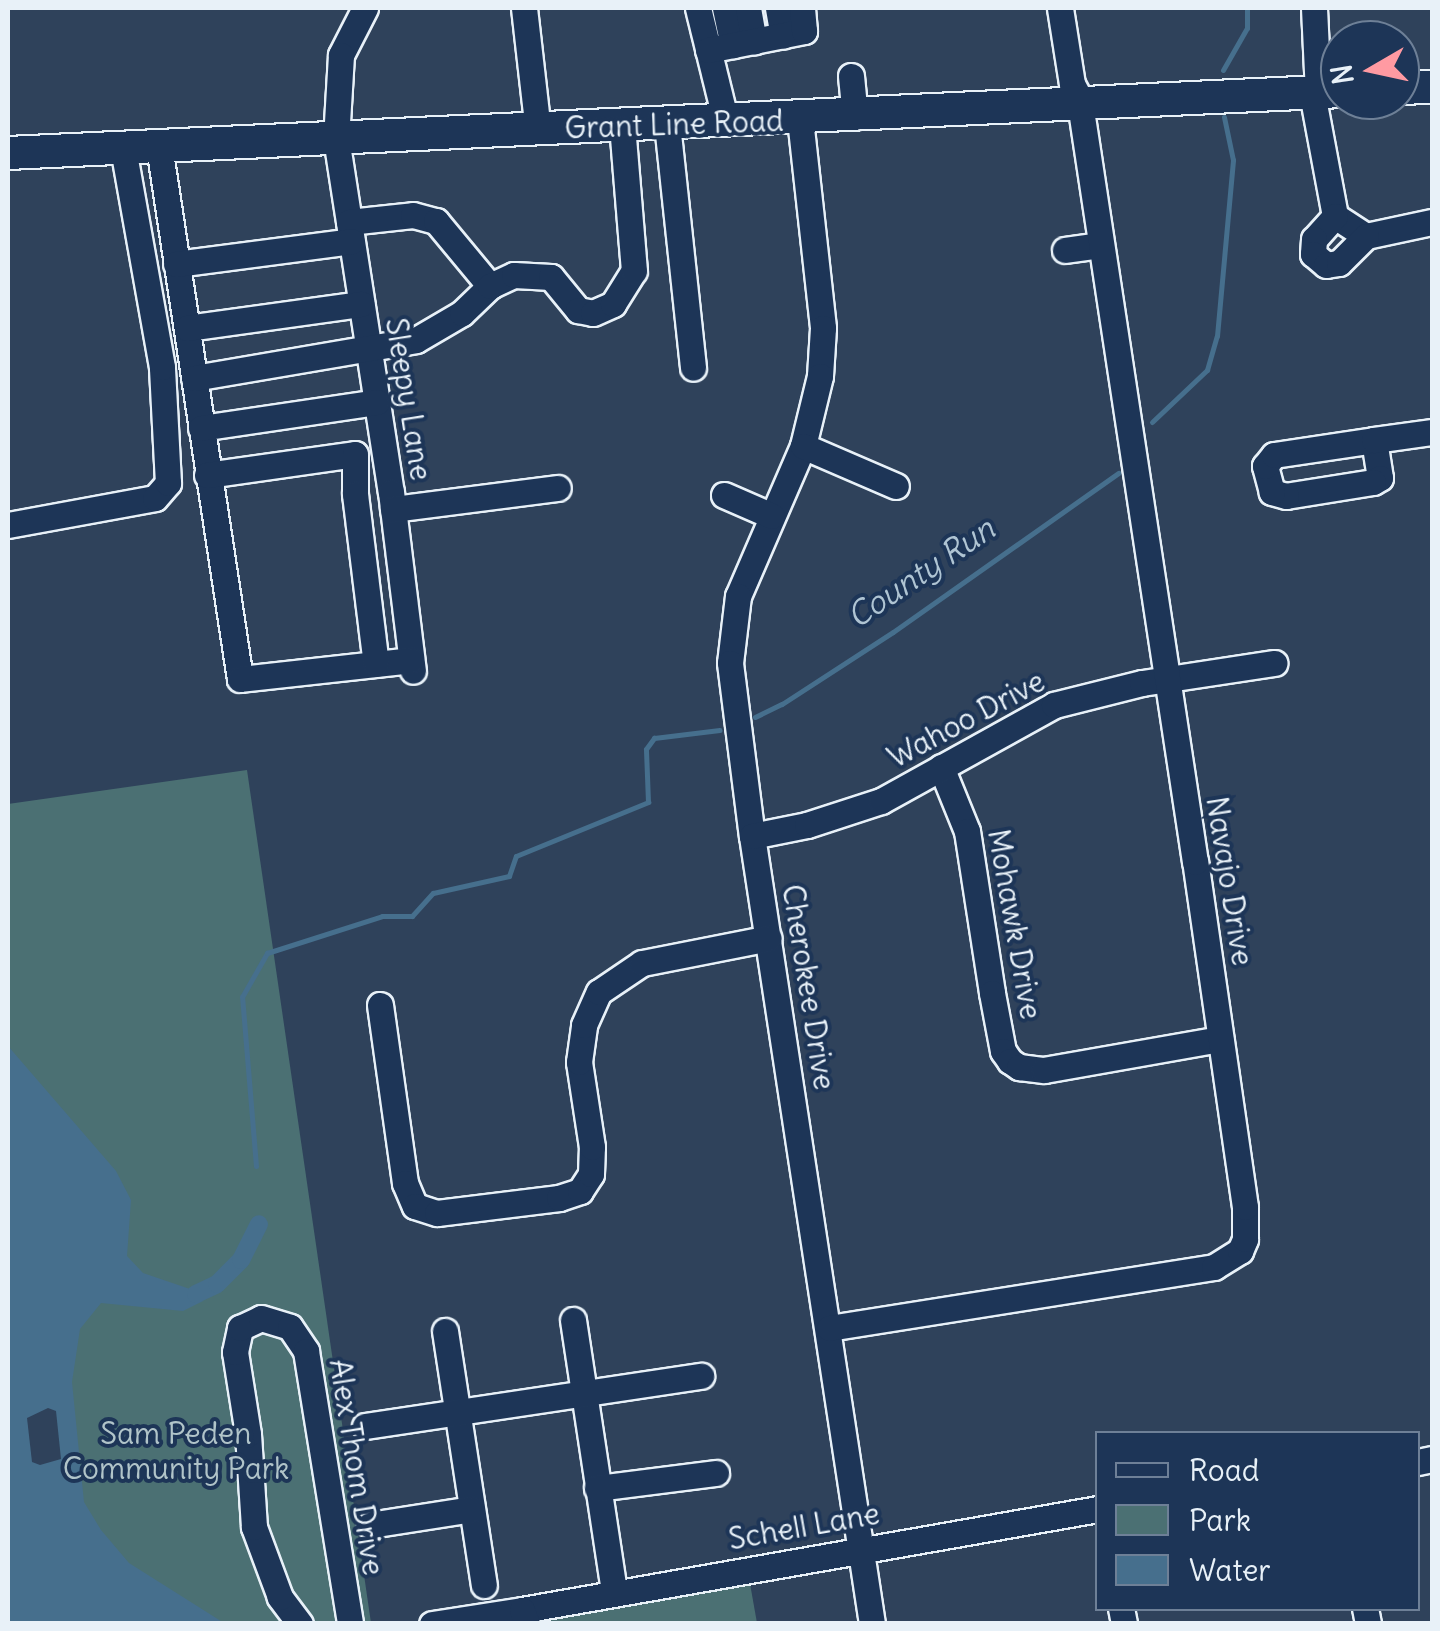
<!DOCTYPE html>
<html>
<head>
<meta charset="utf-8">
<style>
	body { margin:0 }
	#map { position:relative; width:1440px; height:1631px; overflow:hidden; background:#2f425b; font-family:Delius,sans-serif }
	div>[style] { position:absolute }
	[style*='--x'] { left:calc(var(--x)*1px); top:calc(var(--y)*1px); width:calc(var(--w)*1px); rotate:calc(var(--a)*1deg) }
	.green>* { inset:0; background:#4b7073 }
	.water>* { inset:0; background:#466f8d }
	.pier>* { inset:0; background:#2f425b }
	.stream>* { height:5px; margin:-2.5px; padding:0 2.5px; transform-origin:2.5px; border-radius:2.5px; background:#466f8d }
	.canal>* { height:18px; margin:-9px; padding:0 9px; transform-origin:9px; border-radius:9px; background:#466f8d }
	.roads { filter:drop-shadow(2px 0 #e8f1f8) drop-shadow(-2px 0 #e8f1f8) drop-shadow(0 2px #e8f1f8) drop-shadow(0 -2px #e8f1f8) }
	.minor>* { height:25px; margin:-12.5px; padding:0 12.5px; transform-origin:12.5px; border-radius:12.5px; background:#1d3557 }
	.major>* { height:32px; margin:-16px; padding:0 16px; transform-origin:16px; border-radius:16px; background:#1d3557 }
	span { translate:-50% -50%; white-space:nowrap; text-align:center; line-height:1.15; -webkit-text-stroke:8px #1d3557; paint-order:stroke }
	.street-label { font-size:30px; color:#e8f1f8 }
	.park-label { font-size:30px; color:#b1c4c9 }
	.water-label { font-size:32px; color:#afc4d3; font-style:italic }
	.frame { position:absolute; inset:0; border:10px solid #e8f1f8; pointer-events:none }
	.legend { position:absolute; left:1095px; top:1431px; width:325px; height:180px; box-sizing:border-box; background:#1d3557; border:2px solid #6e8097; margin:0; padding:12px 18px; list-style:none; font-size:30px; color:#e8f1f8 }
	.legend li { display:flex; align-items:center; gap:20px; height:50px }
	.legend b { width:50px; border:2px solid #6e8097 }
	.north { position:absolute; left:1320px; top:20px; width:100px; height:100px; box-sizing:border-box; background:#1d3557; border:2px solid #6e8097; border-radius:50%; rotate:261deg; font-size:28px; font-weight:700; line-height:40px; text-align:center; color:#e8f1f8 }
	.north::after { content:''; display:block; margin:auto; width:35px; height:45px; background:#ff9aa2; clip-path:polygon(50% 0,100% 100%,50% 72%,0 100%) }
</style>
</head>
<body>
<div id="map">
	<div class="green">
		<div style="clip-path:polygon(247px 770px,371px 1623px,8px 1623px,8px 804px)"></div>
		<div style="clip-path:polygon(749px 1578px,757px 1623px,485px 1624px)"></div>
	</div>
	<div class="water">
		<div style="clip-path:polygon(8px 1046px,116px 1171px,131px 1200px,127px 1256px,143px 1273px,190px 1289px,203px 1301px,183px 1311px,101px 1303px,80px 1329px,72px 1382px,84px 1502px,101px 1530px,129px 1563px,224px 1623px,8px 1623px)"></div>
	</div>
	<div class="pier">
		<div style="clip-path:polygon(48px 1408px,56px 1411px,61px 1459px,40px 1465px,32px 1462px,27px 1418px)"></div>
	</div>
	<div class="stream">
		<div style="--x:1223;--y:70;--w:48;--a:-60.3"></div>
		<div style="--x:1247;--y:28;--w:20;--a:-90"></div>
		<div style="--x:1152;--y:422;--w:76;--a:-43.4"></div>
		<div style="--x:1207;--y:370;--w:35;--a:-74"></div>
		<div style="--x:1217;--y:336;--w:177;--a:-84.8"></div>
		<div style="--x:1233;--y:160;--w:44;--a:-101.8"></div>
		<div style="--x:755;--y:717;--w:30;--a:-26"></div>
		<div style="--x:782;--y:704;--w:132;--a:-33"></div>
		<div style="--x:893;--y:632;--w:276;--a:-35.2"></div>
		<div style="--x:256;--y:1166;--w:170;--a:-94.7"></div>
		<div style="--x:242;--y:997;--w:51;--a:-60.4"></div>
		<div style="--x:267;--y:953;--w:121;--a:-17.8"></div>
		<div style="--x:382;--y:916;--w:30;--a:0"></div>
		<div style="--x:412;--y:916;--w:31;--a:-48"></div>
		<div style="--x:433;--y:893;--w:78;--a:-12.6"></div>
		<div style="--x:509;--y:876;--w:21;--a:-71"></div>
		<div style="--x:516;--y:856;--w:143;--a:-22.2"></div>
		<div style="--x:648;--y:802;--w:53;--a:-92.2"></div>
		<div style="--x:646;--y:749;--w:14;--a:-54"></div>
		<div style="--x:654;--y:738;--w:66;--a:-6.9"></div>
	</div>
	<div class="canal">
		<div style="--x:196;--y:1294;--w:23;--a:-25"></div>
		<div style="--x:217;--y:1284;--w:34;--a:-45"></div>
		<div style="--x:241;--y:1260;--w:40;--a:-63.4"></div>
	</div>
	<div class="roads">
		<div class="minor">
			<div style="--x:365;--y:8;--w:53;--a:117.1"></div>
			<div style="--x:341;--y:55;--w:83;--a:93.4"></div>
			<div style="--x:336;--y:138;--w:358;--a:81.2"></div>
			<div style="--x:391;--y:492;--w:180;--a:83"></div>
			<div style="--x:524;--y:8;--w:123;--a:83.5"></div>
			<div style="--x:698;--y:8;--w:117;--a:76.2"></div>
			<div style="--x:725;--y:8;--w:38;--a:78"></div>
			<div style="--x:748;--y:8;--w:34;--a:80"></div>
			<div style="--x:778;--y:8;--w:28;--a:80"></div>
			<div style="--x:1314;--y:8;--w:84;--a:87.3"></div>
			<div style="--x:708;--y:50;--w:98;--a:-11.2"></div>
			<div style="--x:804;--y:31;--w:23;--a:-95"></div>
			<div style="--x:851;--y:76;--w:41;--a:84.4"></div>
			<div style="--x:1312;--y:93;--w:125;--a:79.4"></div>
			<div style="--x:1335;--y:216;--w:37;--a:33"></div>
			<div style="--x:1366;--y:236;--w:67;--a:-12"></div>
			<div style="--x:800;--y:119;--w:210;--a:83.7"></div>
			<div style="--x:823;--y:328;--w:48;--a:93.6"></div>
			<div style="--x:820;--y:376;--w:72;--a:103.7"></div>
			<div style="--x:803;--y:446;--w:163;--a:113.4"></div>
			<div style="--x:738;--y:596;--w:67;--a:96.8"></div>
			<div style="--x:730;--y:663;--w:174;--a:82.8"></div>
			<div style="--x:752;--y:836;--w:797;--a:81.34"></div>
			<div style="--x:667;--y:124;--w:245;--a:83.9"></div>
			<div style="--x:159;--y:146;--w:539;--a:81.36"></div>
			<div style="--x:240;--y:679;--w:172;--a:-6.3"></div>
			<div style="--x:1335;--y:216;--w:31;--a:132"></div>
			<div style="--x:1314;--y:239;--w:15;--a:94"></div>
			<div style="--x:1313;--y:254;--w:17;--a:40"></div>
			<div style="--x:1326;--y:265;--w:13;--a:-9"></div>
			<div style="--x:1339;--y:263;--w:38;--a:-45"></div>
			<div style="--x:349;--y:222;--w:64;--a:-6.2"></div>
			<div style="--x:413;--y:215;--w:24;--a:15"></div>
			<div style="--x:436;--y:221;--w:85;--a:50.3"></div>
			<div style="--x:1065;--y:250;--w:36;--a:-8"></div>
			<div style="--x:176;--y:264;--w:177;--a:-7.4"></div>
			<div style="--x:187;--y:328;--w:176;--a:-7.9"></div>
			<div style="--x:194;--y:378;--w:225;--a:-9.7"></div>
			<div style="--x:416;--y:340;--w:53;--a:-30.4"></div>
			<div style="--x:462;--y:313;--w:39;--a:-44"></div>
			<div style="--x:490;--y:286;--w:26;--a:-25"></div>
			<div style="--x:514;--y:275;--w:37;--a:3"></div>
			<div style="--x:551;--y:277;--w:43;--a:50.7"></div>
			<div style="--x:578;--y:310;--w:15;--a:11"></div>
			<div style="--x:593;--y:313;--w:22;--a:-24"></div>
			<div style="--x:613;--y:304;--w:39;--a:-58"></div>
			<div style="--x:634;--y:271;--w:145;--a:-94.7"></div>
			<div style="--x:201;--y:428;--w:178;--a:-8.4"></div>
			<div style="--x:1374;--y:440;--w:38;--a:81"></div>
			<div style="--x:1380;--y:478;--w:8;--a:150"></div>
			<div style="--x:1373;--y:482;--w:88;--a:170.9"></div>
			<div style="--x:1286;--y:496;--w:15;--a:-164"></div>
			<div style="--x:1272;--y:492;--w:27;--a:-105"></div>
			<div style="--x:1265;--y:466;--w:14;--a:-51"></div>
			<div style="--x:1274;--y:455;--w:101;--a:-8.5"></div>
			<div style="--x:1374;--y:440;--w:59;--a:-7.9"></div>
			<div style="--x:803;--y:446;--w:101;--a:23.3"></div>
			<div style="--x:207;--y:475;--w:149;--a:-8.1"></div>
			<div style="--x:355;--y:454;--w:40;--a:90"></div>
			<div style="--x:355;--y:494;--w:171;--a:83"></div>
			<div style="--x:724;--y:495;--w:52;--a:23.6"></div>
			<div style="--x:393;--y:509;--w:166;--a:-7.3"></div>
			<div style="--x:8;--y:525;--w:149;--a:-10.4"></div>
			<div style="--x:155;--y:498;--w:20;--a:-49"></div>
			<div style="--x:168;--y:483;--w:116;--a:-93"></div>
			<div style="--x:162;--y:367;--w:222;--a:-100.1"></div>
			<div style="--x:941;--y:767;--w:69;--a:67.9"></div>
			<div style="--x:967;--y:831;--w:164;--a:81.2"></div>
			<div style="--x:992;--y:993;--w:59;--a:79.3"></div>
			<div style="--x:1003;--y:1051;--w:12;--a:55"></div>
			<div style="--x:1010;--y:1061;--w:11;--a:34"></div>
			<div style="--x:1019;--y:1067;--w:25;--a:7"></div>
			<div style="--x:1044;--y:1070;--w:179;--a:-10"></div>
			<div style="--x:752;--y:836;--w:56;--a:-11.3"></div>
			<div style="--x:807;--y:825;--w:78;--a:-18"></div>
			<div style="--x:881;--y:801;--w:198;--a:-29"></div>
			<div style="--x:1054;--y:705;--w:91;--a:-14"></div>
			<div style="--x:1142;--y:683;--w:134;--a:-8.6"></div>
			<div style="--x:380;--y:1005;--w:180;--a:82"></div>
			<div style="--x:405;--y:1183;--w:25;--a:67"></div>
			<div style="--x:415;--y:1206;--w:23;--a:18"></div>
			<div style="--x:437;--y:1213;--w:123;--a:-7"></div>
			<div style="--x:559;--y:1198;--w:22;--a:-18"></div>
			<div style="--x:580;--y:1191;--w:20;--a:-57"></div>
			<div style="--x:591;--y:1174;--w:27;--a:-88"></div>
			<div style="--x:592;--y:1147;--w:86;--a:-98.7"></div>
			<div style="--x:579;--y:1062;--w:37;--a:-82"></div>
			<div style="--x:584;--y:1025;--w:36;--a:-66"></div>
			<div style="--x:599;--y:992;--w:52;--a:-34"></div>
			<div style="--x:642;--y:963;--w:129;--a:-11.1"></div>
			<div style="--x:573;--y:1320;--w:275;--a:81.4"></div>
			<div style="--x:829;--y:1328;--w:390;--a:-9"></div>
			<div style="--x:1214;--y:1267;--w:31;--a:-32"></div>
			<div style="--x:1240;--y:1251;--w:13;--a:-67"></div>
			<div style="--x:1245;--y:1239;--w:32;--a:-90"></div>
			<div style="--x:1245;--y:1207;--w:349;--a:-98.2"></div>
			<div style="--x:1195;--y:862;--w:774;--a:-98.62"></div>
			<div style="--x:1079;--y:97;--w:15;--a:-118"></div>
			<div style="--x:1072;--y:84;--w:77;--a:-99"></div>
			<div style="--x:445;--y:1331;--w:257;--a:81.3"></div>
			<div style="--x:365;--y:1426;--w:340;--a:-8.5"></div>
			<div style="--x:1418;--y:1462;--w:14;--a:-12"></div>
			<div style="--x:597;--y:1488;--w:120;--a:-7.2"></div>
			<div style="--x:370;--y:1525;--w:103;--a:-8.9"></div>
			<div style="--x:1121;--y:1608;--w:16;--a:79"></div>
			<div style="--x:1365;--y:1608;--w:16;--a:79"></div>
			<div style="--x:522;--y:1610;--w:585;--a:-9.95"></div>
			<div style="--x:300;--y:1624;--w:34;--a:-127"></div>
			<div style="--x:280;--y:1597;--w:75;--a:-110.4"></div>
			<div style="--x:254;--y:1527;--w:93;--a:-93.7"></div>
			<div style="--x:248;--y:1434;--w:83;--a:-99"></div>
			<div style="--x:235;--y:1352;--w:25;--a:-78"></div>
			<div style="--x:240;--y:1328;--w:23;--a:-25"></div>
			<div style="--x:261;--y:1318;--w:30;--a:17"></div>
			<div style="--x:290;--y:1327;--w:29;--a:56"></div>
			<div style="--x:306;--y:1351;--w:277;--a:80.8"></div>
			<div style="--x:432;--y:1624;--w:91;--a:-8.8"></div>
			<div style="--x:522;--y:1610;--w:15;--a:70"></div>
		</div>
		<div class="major">
			<div style="--x:1400;--y:88;--w:32;--a:-2"></div>
			<div style="--x:8;--y:153;--w:1333;--a:-2.66"></div>
		</div>
	</div>
	<div class="street-label">
		<span style="left:674px;top:124px;rotate:-2deg">Grant Line Road</span>
		<span style="left:409px;top:399px;rotate:81deg">Sleepy Lane</span>
		<span style="left:966px;top:719px;rotate:-28deg">Wahoo Drive</span>
		<span style="left:1230px;top:881px;rotate:81deg">Navajo Drive</span>
		<span style="left:1015px;top:924px;rotate:80deg">Mohawk Drive</span>
		<span style="left:809px;top:987px;rotate:81deg">Cherokee Drive</span>
		<span style="left:357px;top:1467px;rotate:81deg">Alex Thom Drive</span>
		<span style="left:804px;top:1526px;rotate:-10deg">Schell Lane</span>
	</div>
	<div class="park-label">
		<span style="left:176px;top:1450px">Sam Peden<br>Community Park</span>
	</div>
	<div class="water-label">
		<span style="left:921px;top:573px;rotate:-34deg">County Run</span>
	</div>
	<div class="frame"></div>
	<ul class="legend">
	<li><b style="height:12px;background:#1d3557"></b>Road</li>
	<li><b style="height:28px;background:#4b7073"></b>Park</li>
	<li><b style="height:28px;background:#466f8d"></b>Water</li>
	</ul>
	<div class="north">N</div>
</div>
</body>
</html>
